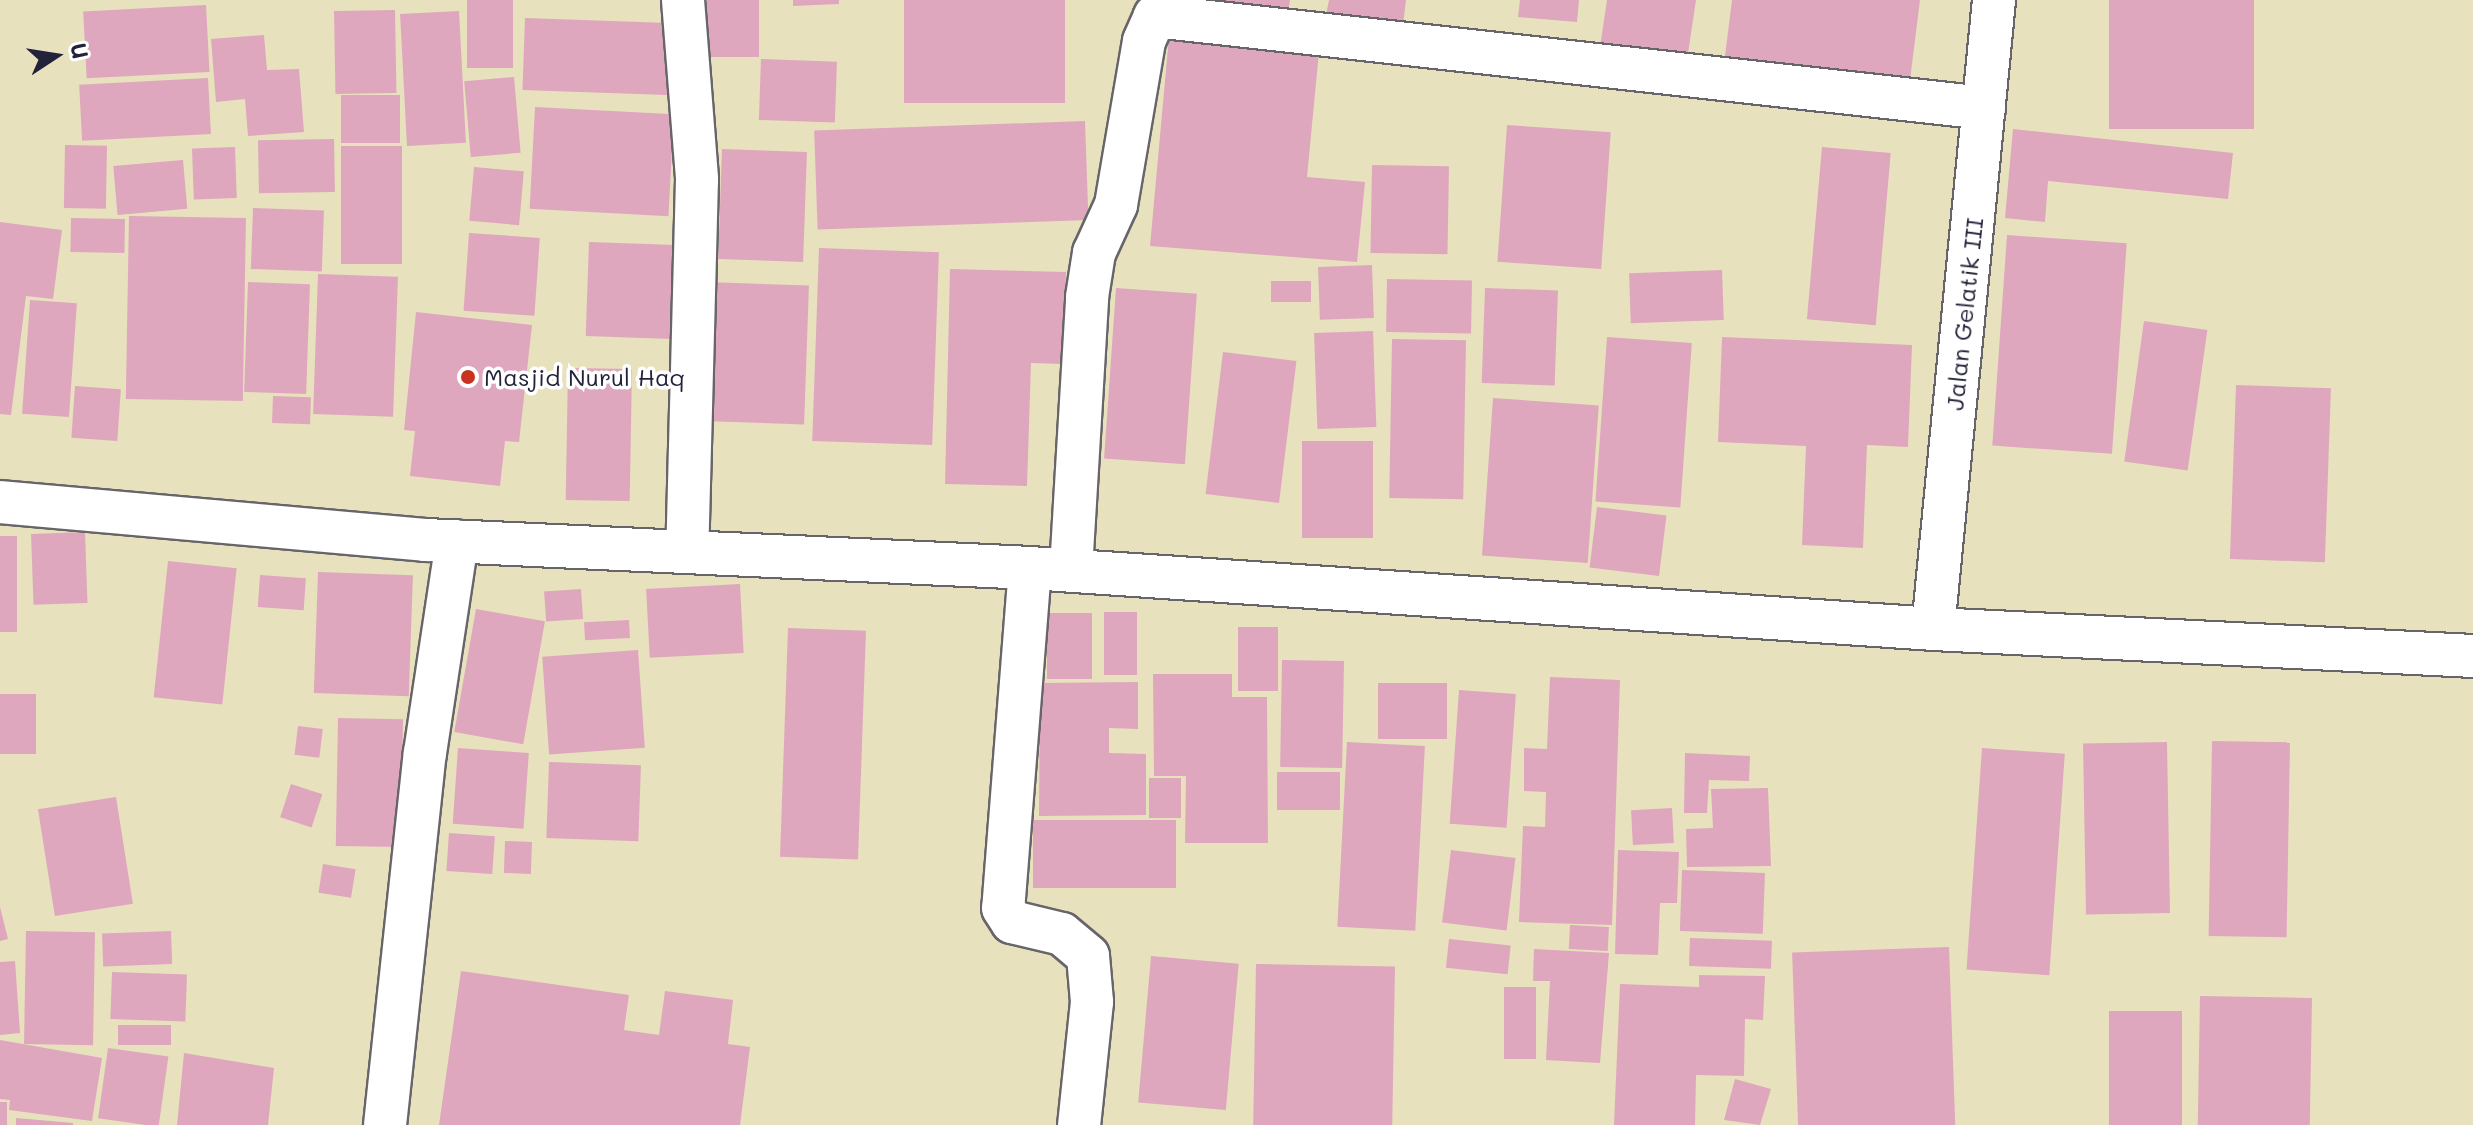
<!DOCTYPE html>
<html>
<head>
<meta charset="utf-8">
<style>
	body { margin:0 }
	#map { position:relative; width:2473px; height:1125px; overflow:hidden; background:#e8e1be; font-family:Mali,sans-serif }
	div>[style] { position:absolute }
	[style*='--x'] { left:calc(var(--x)*1px); top:calc(var(--y)*1px); width:calc(var(--w)*1px); rotate:calc(var(--a)*1deg) }
	.building>* { inset:0; background:#dea7bd; transform-origin:0 0 }
	.roads { filter:drop-shadow(2px 0 #676569) drop-shadow(-2px 0 #676569) drop-shadow(0 2px #676569) drop-shadow(0 -2px #676569) }
	.street>* { height:42px; margin:-21px; padding:0 21px; transform-origin:21px; border-radius:21px; background:#fff }
	.dots>* { width:22px; height:22px; translate:-50% -50%; box-sizing:border-box; border:4px solid #fff; border-radius:50% }
	span { translate:-50% -50%; white-space:nowrap; text-align:center; line-height:1.15; -webkit-text-stroke:7px #fff; paint-order:stroke }
	.street-label { font-size:24px; color:#22223b }
	.poi-label { font-size:24px; color:#22223b }
	.left { translate:0 -50%; text-align:left }
	.north { position:absolute; left:16px; top:16px; width:80px; height:80px; -webkit-text-stroke:6px #fff; paint-order:stroke; rotate:78deg; font-size:22px; font-weight:700; line-height:32px; text-align:center; color:#22223b }
	.north::after { content:''; display:block; margin:auto; width:28px; height:36px; background:#22223b; clip-path:polygon(50% 0,100% 100%,50% 72%,0 100%) }
</style>
</head>
<body>
<div id="map">
	<div class="building">
		<div style="left:467px;top:0;width:46px;height:68px"></div>
		<div style="left:702px;top:0;width:57px;height:57px"></div>
		<div style="clip-path:polygon(793px 0,839px 0,839px 4px,793px 6px)"></div>
		<div style="left:904px;top:0;width:161px;height:103px"></div>
		<div style="clip-path:polygon(1216px 0,1290px 0,1288px 13px)"></div>
		<div style="clip-path:polygon(1329px 0,1406px 0,1403px 25px,1326px 15px)"></div>
		<div style="clip-path:polygon(1520px 0,1579px 0,1577px 22px,1518px 17px)"></div>
		<div style="clip-path:polygon(1607px 0,1696px 0,1687px 60px,1600px 47px)"></div>
		<div style="clip-path:polygon(1732px 0,1920px 0,1910px 80px,1725px 56px)"></div>
		<div style="left:2109px;top:0;width:145px;height:129px"></div>
		<div style="left:206px;top:5px;width:67px;height:123px;rotate:87deg"></div>
		<div style="left:395px;top:10px;width:83px;height:61px;rotate:89deg"></div>
		<div style="left:459px;top:11px;width:132px;height:59px;rotate:87deg"></div>
		<div style="left:525px;top:18px;width:151px;height:72px;rotate:2deg"></div>
		<div style="clip-path:polygon(264px 35px,267px 70px,299px 69px,304px 132px,248px 136px,245px 99px,216px 102px,211px 39px)"></div>
		<div style="clip-path:polygon(1169px 37px,1319px 52px,1307px 177px,1365px 182px,1357px 262px,1150px 246px)"></div>
		<div style="left:761px;top:59px;width:76px;height:61px;rotate:2deg"></div>
		<div style="left:514px;top:77px;width:76px;height:50px;rotate:85deg"></div>
		<div style="left:208px;top:78px;width:56px;height:129px;rotate:87deg"></div>
		<div style="left:400px;top:95px;width:48px;height:59px;rotate:90deg"></div>
		<div style="left:535px;top:107px;width:139px;height:102px;rotate:3deg"></div>
		<div style="left:1085px;top:121px;width:99px;height:271px;rotate:88deg"></div>
		<div style="left:1507px;top:125px;width:104px;height:137px;rotate:4deg"></div>
		<div style="clip-path:polygon(2013px 129px,2233px 153px,2228px 199px,2048px 181px,2045px 222px,2005px 218px)"></div>
		<div style="left:334px;top:139px;width:53px;height:76px;rotate:89deg"></div>
		<div style="left:65px;top:145px;width:42px;height:63px;rotate:1deg"></div>
		<div style="left:341px;top:146px;width:61px;height:118px"></div>
		<div style="left:235px;top:147px;width:51px;height:43px;rotate:88deg"></div>
		<div style="left:1822px;top:147px;width:69px;height:173px;rotate:5deg"></div>
		<div style="left:722px;top:149px;width:85px;height:110px;rotate:2deg"></div>
		<div style="left:183px;top:160px;width:49px;height:70px;rotate:85deg"></div>
		<div style="left:1372px;top:165px;width:77px;height:88px;rotate:1deg"></div>
		<div style="left:474px;top:167px;width:50px;height:54px;rotate:5deg"></div>
		<div style="left:253px;top:208px;width:71px;height:61px;rotate:2deg"></div>
		<div style="left:129px;top:216px;width:117px;height:183px;rotate:1deg"></div>
		<div style="left:71px;top:218px;width:54px;height:34px;rotate:1deg"></div>
		<div style="clip-path:polygon(0 222px,62px 230px,53px 299px,26px 296px,11px 415px,0 414px)"></div>
		<div style="left:469px;top:233px;width:71px;height:78px;rotate:4deg"></div>
		<div style="left:2007px;top:235px;width:120px;height:211px;rotate:4deg"></div>
		<div style="left:589px;top:242px;width:87px;height:94px;rotate:2deg"></div>
		<div style="left:819px;top:248px;width:120px;height:193px;rotate:2deg"></div>
		<div style="left:1372px;top:265px;width:53px;height:54px;rotate:88deg"></div>
		<div style="clip-path:polygon(950px 269px,1066px 272px,1063px 364px,1031px 363px,1027px 486px,945px 484px)"></div>
		<div style="left:1722px;top:270px;width:50px;height:93px;rotate:88deg"></div>
		<div style="left:318px;top:274px;width:80px;height:140px;rotate:2deg"></div>
		<div style="left:1387px;top:279px;width:85px;height:53px;rotate:1deg"></div>
		<div style="left:1271px;top:281px;width:40px;height:21px"></div>
		<div style="left:248px;top:282px;width:62px;height:110px;rotate:2deg"></div>
		<div style="left:707px;top:282px;width:102px;height:139px;rotate:2deg"></div>
		<div style="left:1116px;top:288px;width:81px;height:171px;rotate:4deg"></div>
		<div style="left:1485px;top:288px;width:73px;height:95px;rotate:2deg"></div>
		<div style="left:30px;top:300px;width:47px;height:114px;rotate:4deg"></div>
		<div style="clip-path:polygon(416px 312px,532px 325px,519px 442px,505px 441px,500px 486px,410px 476px,415px 431px,404px 430px)"></div>
		<div style="left:2144px;top:321px;width:64px;height:142px;rotate:8deg"></div>
		<div style="left:1373px;top:331px;width:96px;height:59px;rotate:88deg"></div>
		<div style="left:1607px;top:337px;width:85px;height:165px;rotate:4deg"></div>
		<div style="clip-path:polygon(1722px 337px,1912px 345px,1908px 447px,1867px 445px,1863px 548px,1802px 545px,1806px 446px,1718px 442px)"></div>
		<div style="left:1392px;top:339px;width:74px;height:159px;rotate:1deg"></div>
		<div style="left:1223px;top:352px;width:74px;height:143px;rotate:7deg"></div>
		<div style="left:568px;top:368px;width:64px;height:132px;rotate:1deg"></div>
		<div style="left:2236px;top:385px;width:95px;height:174px;rotate:2deg"></div>
		<div style="left:75px;top:386px;width:46px;height:52px;rotate:4deg"></div>
		<div style="left:273px;top:396px;width:38px;height:27px;rotate:2deg"></div>
		<div style="left:1493px;top:398px;width:106px;height:158px;rotate:4deg"></div>
		<div style="left:1302px;top:441px;width:71px;height:97px"></div>
		<div style="left:1597px;top:507px;width:70px;height:61px;rotate:7deg"></div>
		<div style="left:85px;top:532px;width:71px;height:54px;rotate:88deg"></div>
		<div style="left:0;top:536px;width:17px;height:96px"></div>
		<div style="left:168px;top:561px;width:69px;height:137px;rotate:6deg"></div>
		<div style="left:318px;top:572px;width:95px;height:121px;rotate:2deg"></div>
		<div style="left:260px;top:575px;width:46px;height:32px;rotate:4deg"></div>
		<div style="left:740px;top:584px;width:69px;height:94px;rotate:87deg"></div>
		<div style="left:581px;top:589px;width:30px;height:37px;rotate:86deg"></div>
		<div style="left:476px;top:609px;width:70px;height:125px;rotate:10deg"></div>
		<div style="left:1104px;top:612px;width:33px;height:63px"></div>
		<div style="left:1047px;top:613px;width:45px;height:66px"></div>
		<div style="left:629px;top:620px;width:18px;height:45px;rotate:87deg"></div>
		<div style="left:1238px;top:627px;width:40px;height:64px"></div>
		<div style="left:788px;top:628px;width:78px;height:229px;rotate:2deg"></div>
		<div style="left:638px;top:650px;width:98px;height:96px;rotate:86deg"></div>
		<div style="left:1282px;top:660px;width:62px;height:107px;rotate:1deg"></div>
		<div style="clip-path:polygon(1153px 674px,1232px 674px,1232px 697px,1267px 697px,1268px 843px,1185px 843px,1186px 776px,1154px 776px)"></div>
		<div style="clip-path:polygon(1550px 677px,1620px 680px,1612px 925px,1519px 922px,1523px 826px,1545px 827px,1546px 792px,1524px 791px,1524px 748px,1547px 749px)"></div>
		<div style="clip-path:polygon(1138px 682px,1138px 729px,1109px 728px,1109px 753px,1146px 754px,1146px 815px,1039px 816px,1040px 683px)"></div>
		<div style="left:1378px;top:683px;width:69px;height:56px"></div>
		<div style="left:1459px;top:690px;width:57px;height:134px;rotate:4deg"></div>
		<div style="left:0;top:694px;width:36px;height:60px"></div>
		<div style="left:338px;top:718px;width:65px;height:128px;rotate:1deg"></div>
		<div style="left:298px;top:726px;width:25px;height:29px;rotate:7deg"></div>
		<div style="left:2212px;top:741px;width:78px;height:195px;rotate:1deg"></div>
		<div style="left:1347px;top:742px;width:78px;height:185px;rotate:3deg"></div>
		<div style="left:2167px;top:742px;width:171px;height:84px;rotate:89deg"></div>
		<div style="left:458px;top:748px;width:71px;height:76px;rotate:4deg"></div>
		<div style="left:1982px;top:748px;width:83px;height:222px;rotate:4deg"></div>
		<div style="clip-path:polygon(1685px 753px,1750px 756px,1749px 781px,1709px 780px,1707px 813px,1684px 813px)"></div>
		<div style="left:549px;top:762px;width:92px;height:76px;rotate:2deg"></div>
		<div style="left:1277px;top:772px;width:63px;height:38px"></div>
		<div style="left:1149px;top:778px;width:32px;height:40px"></div>
		<div style="left:291px;top:784px;width:33px;height:35px;rotate:18deg"></div>
		<div style="clip-path:polygon(1768px 788px,1771px 866px,1687px 867px,1686px 829px,1713px 828px,1711px 789px)"></div>
		<div style="left:116px;top:797px;width:108px;height:79px;rotate:81deg"></div>
		<div style="left:1672px;top:808px;width:35px;height:41px;rotate:87deg"></div>
		<div style="left:1033px;top:820px;width:143px;height:68px"></div>
		<div style="left:449px;top:833px;width:46px;height:38px;rotate:4deg"></div>
		<div style="left:505px;top:841px;width:27px;height:32px;rotate:2deg"></div>
		<div style="left:1451px;top:850px;width:65px;height:73px;rotate:7deg"></div>
		<div style="clip-path:polygon(1618px 850px,1679px 852px,1677px 903px,1660px 903px,1658px 955px,1615px 954px)"></div>
		<div style="left:323px;top:864px;width:33px;height:29px;rotate:9deg"></div>
		<div style="left:1682px;top:870px;width:83px;height:61px;rotate:2deg"></div>
		<div style="clip-path:polygon(0 907px,8px 939px,0 941px)"></div>
		<div style="left:1570px;top:925px;width:39px;height:24px;rotate:3deg"></div>
		<div style="left:26px;top:931px;width:69px;height:113px;rotate:1deg"></div>
		<div style="left:171px;top:931px;width:33px;height:69px;rotate:88deg"></div>
		<div style="left:1690px;top:938px;width:82px;height:28px;rotate:2deg"></div>
		<div style="left:1449px;top:939px;width:62px;height:29px;rotate:6deg"></div>
		<div style="left:1949px;top:947px;width:178px;height:157px;rotate:88deg"></div>
		<div style="clip-path:polygon(1534px 949px,1609px 953px,1600px 1063px,1546px 1060px,1550px 981px,1533px 981px)"></div>
		<div style="left:1151px;top:956px;width:88px;height:147px;rotate:5deg"></div>
		<div style="clip-path:polygon(15px 961px,20px 1033px,0 1035px,0 962px)"></div>
		<div style="left:1256px;top:964px;width:139px;height:161px;rotate:1deg"></div>
		<div style="clip-path:polygon(461px 971px,629px 995px,624px 1030px,659px 1035px,665px 991px,733px 1000px,728px 1044px,750px 1047px,740px 1125px,439px 1125px)"></div>
		<div style="left:112px;top:972px;width:75px;height:47px;rotate:2deg"></div>
		<div style="clip-path:polygon(1699px 975px,1765px 976px,1763px 1020px,1745px 1019px,1744px 1076px,1696px 1075px,1695px 1125px,1614px 1125px,1620px 984px,1699px 987px)"></div>
		<div style="left:1504px;top:987px;width:32px;height:72px"></div>
		<div style="left:2200px;top:996px;width:112px;height:129px;rotate:1deg"></div>
		<div style="left:2109px;top:1011px;width:73px;height:114px"></div>
		<div style="left:118px;top:1025px;width:53px;height:20px"></div>
		<div style="clip-path:polygon(0 1040px,102px 1058px,92px 1121px,9px 1110px,10px 1100px,0 1099px)"></div>
		<div style="left:108px;top:1048px;width:61px;height:71px;rotate:8deg"></div>
		<div style="clip-path:polygon(184px 1053px,274px 1068px,268px 1125px,177px 1125px)"></div>
		<div style="clip-path:polygon(1735px 1079px,1771px 1089px,1760px 1125px,1724px 1120px)"></div>
		<div style="left:0;top:1102px;width:7px;height:23px"></div>
		<div style="clip-path:polygon(16px 1118px,73px 1123px,73px 1125px,16px 1125px)"></div>
	</div>
	<div class="roads">
		<div class="street">
			<div style="--x:683;--y:0;--w:180;--a:85.5"></div>
			<div style="--x:697;--y:179;--w:371;--a:91.5"></div>
			<div style="--x:0;--y:502;--w:428;--a:5.1"></div>
			<div style="--x:426;--y:540;--w:605;--a:2.65"></div>
			<div style="--x:1030;--y:568;--w:905;--a:3.86"></div>
			<div style="--x:1933;--y:629;--w:541;--a:2.86"></div>
			<div style="--x:1030;--y:568;--w:341;--a:94.5"></div>
			<div style="--x:1003;--y:908;--w:17;--a:57"></div>
			<div style="--x:1012;--y:922;--w:51;--a:13.5"></div>
			<div style="--x:1062;--y:934;--w:34;--a:40"></div>
			<div style="--x:1088;--y:956;--w:46;--a:85"></div>
			<div style="--x:1092;--y:1002;--w:124;--a:96"></div>
			<div style="--x:1071;--y:570;--w:273;--a:-86.6"></div>
			<div style="--x:1087;--y:297;--w:45;--a:-81"></div>
			<div style="--x:1094;--y:253;--w:53;--a:-65.4"></div>
			<div style="--x:1116;--y:205;--w:166;--a:-80.3"></div>
			<div style="--x:1144;--y:41;--w:27;--a:-66"></div>
			<div style="--x:1155;--y:16;--w:834;--a:6.33"></div>
			<div style="--x:1933;--y:629;--w:632;--a:-84.46"></div>
			<div style="--x:385;--y:1125;--w:374;--a:-83.9"></div>
			<div style="--x:425;--y:753;--w:214;--a:-81.4"></div>
		</div>
	</div>
	<div class="dots">
		<div style="left:468px;top:377px;background:#c8321e"></div>
	</div>
	<div class="street-label">
		<span style="left:1964px;top:314px;rotate:-84deg">Jalan Gelatik III</span>
	</div>
	<div class="poi-label">
		<span class="left" style="left:484px;top:377px">Masjid Nurul Haq</span>
	</div>
	<div class="north">U</div>
</div>
</body>
</html>
